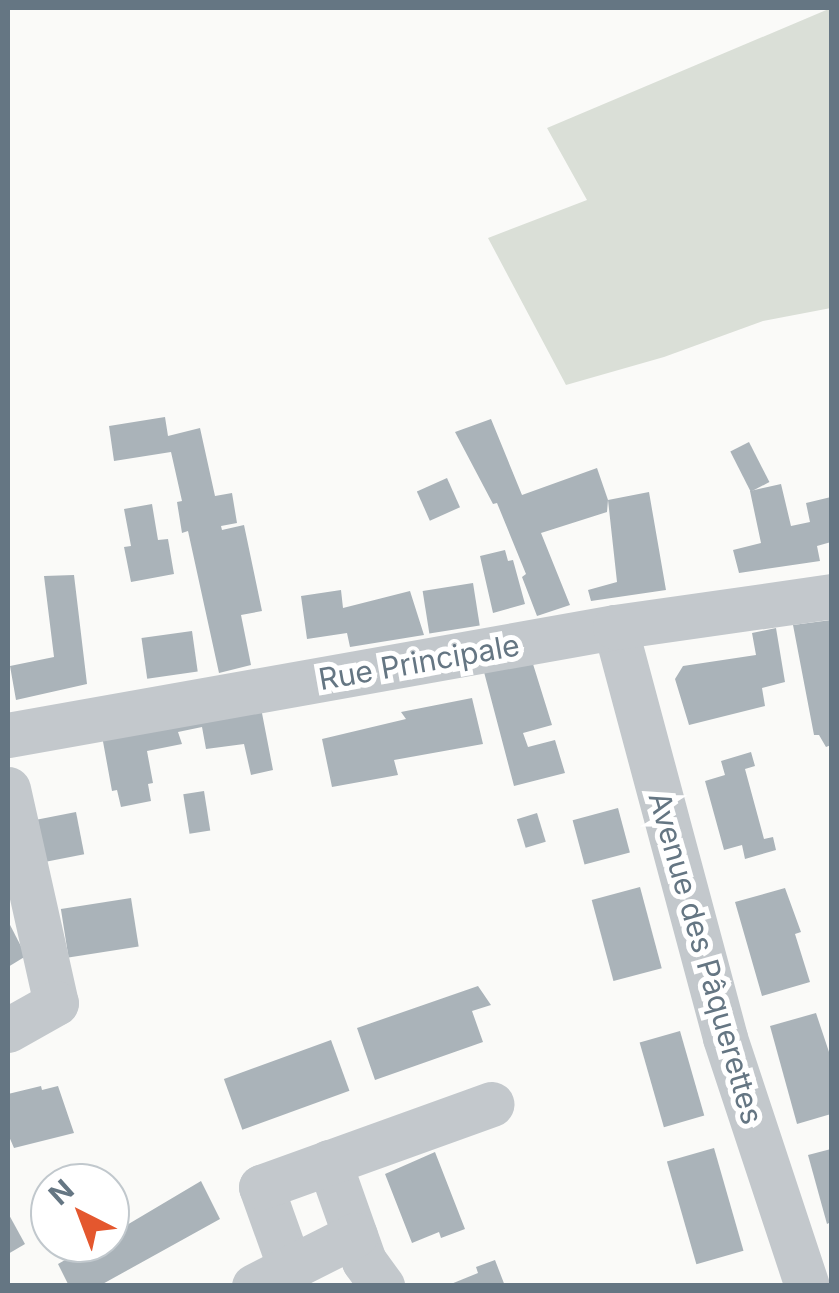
<!DOCTYPE html>
<html>
<head>
<meta charset="utf-8">
<style>
	body { margin:0 }
	#map { position:relative; width:839px; height:1293px; overflow:hidden; background:#fafaf8; font-family:Inter,sans-serif }
	div>[style] { position:absolute }
	[style*='--x'] { left:calc(var(--x)*1px); top:calc(var(--y)*1px); width:calc(var(--w)*1px); rotate:calc(var(--a)*1deg) }
	.green>* { inset:0; background:#dadfd7 }
	.building>* { inset:0; background:#aab3b9; transform-origin:0 0 }
	.minor>* { height:45px; margin:-22.5px; padding:0 22.5px; transform-origin:22.5px; border-radius:22.5px; background:#c3c8cc }
	span { translate:-50% -50%; white-space:nowrap; text-align:center; line-height:1.15; -webkit-text-stroke:10px #fff; paint-order:stroke }
	.street-label { font-size:30px; color:#657683 }
	.frame { position:absolute; inset:0; border:10px solid #657683; pointer-events:none }
	.north { position:absolute; left:30px; top:1163px; width:100px; height:100px; box-sizing:border-box; background:#fff; border:2px solid #c1c8cd; border-radius:50%; rotate:318deg; font-size:28px; font-weight:700; line-height:40px; text-align:center; color:#657683 }
	.north::after { content:''; display:block; margin:auto; width:35px; height:45px; background:#e4572e; clip-path:polygon(50% 0,100% 100%,50% 72%,0 100%) }
</style>
</head>
<body>
<div id="map">
	<div class="green">
		<div style="clip-path:polygon(831px 8px,831px 308px,763px 321px,664px 357px,566px 385px,488px 238px,587px 200px,547px 128px)"></div>
	</div>
	<div class="building">
		<div style="clip-path:polygon(165px 417px,168px 436px,200px 428px,215px 496px,232px 493px,237px 523px,221px 526px,222px 530px,244px 525px,262px 611px,241px 615px,251px 665px,219px 673px,188px 531px,182px 533px,177px 502px,182px 501px,171px 452px,114px 461px,109px 426px)"></div>
		<div style="clip-path:polygon(491px 419px,522px 495px,597px 468px,608px 500px,649px 492px,666px 590px,591px 601px,588px 590px,617px 582px,608px 500px,607px 512px,541px 533px,570px 605px,537px 616px,522px 577px,526px 574px,497px 503px,493px 504px,455px 432px)"></div>
		<div style="left:749px;top:442px;width:45px;height:21px;rotate:63deg"></div>
		<div style="left:447px;top:478px;width:32px;height:33px;rotate:66deg"></div>
		<div style="clip-path:polygon(781px 484px,791px 526px,810px 522px,806px 503px,831px 497px,831px 542px,817px 546px,820px 561px,739px 573px,733px 550px,761px 543px,750px 491px)"></div>
		<div style="clip-path:polygon(152px 504px,158px 540px,168px 539px,174px 574px,131px 582px,124px 547px,131px 546px,124px 509px)"></div>
		<div style="clip-path:polygon(505px 550px,508px 561px,513px 560px,525px 604px,493px 613px,480px 556px)"></div>
		<div style="clip-path:polygon(74px 575px,87px 684px,16px 700px,10px 666px,54px 657px,44px 576px)"></div>
		<div style="left:473px;top:583px;width:43px;height:51px;rotate:81deg"></div>
		<div style="clip-path:polygon(341px 590px,343px 608px,410px 591px,424px 635px,350px 647px,347px 633px,307px 639px,301px 596px)"></div>
		<div style="clip-path:polygon(831px 620px,831px 745px,826px 747px,819px 735px,814px 735px,793px 625px)"></div>
		<div style="clip-path:polygon(776px 628px,785px 682px,762px 688px,765px 706px,689px 725px,675px 679px,683px 666px,756px 655px,752px 633px)"></div>
		<div style="left:192px;top:631px;width:41px;height:51px;rotate:82deg"></div>
		<div style="clip-path:polygon(533px 664px,552px 725px,523px 733px,528px 747px,555px 740px,565px 773px,514px 786px,484px 672px)"></div>
		<div style="clip-path:polygon(472px 698px,483px 744px,394px 760px,398px 775px,332px 787px,322px 739px,406px 719px,401px 712px)"></div>
		<div style="clip-path:polygon(261px 708px,273px 770px,251px 775px,244px 744px,206px 749px,202px 727px,178px 732px,182px 744px,147px 751px,153px 783px,148px 784px,151px 801px,121px 807px,117px 790px,112px 791px,102px 736px)"></div>
		<div style="clip-path:polygon(751px 752px,755px 766px,745px 769px,764px 839px,773px 837px,776px 850px,745px 859px,742px 845px,724px 850px,705px 781px,725px 775px,721px 761px)"></div>
		<div style="left:204px;top:791px;width:40px;height:21px;rotate:81deg"></div>
		<div style="left:618px;top:808px;width:46px;height:47px;rotate:75deg"></div>
		<div style="left:76px;top:812px;width:43px;height:39px;rotate:79deg"></div>
		<div style="left:537px;top:813px;width:30px;height:21px;rotate:73deg"></div>
		<div style="left:640px;top:887px;width:84px;height:50px;rotate:75deg"></div>
		<div style="clip-path:polygon(785px 888px,801px 932px,795px 934px,810px 982px,762px 996px,735px 902px)"></div>
		<div style="left:131px;top:898px;width:49px;height:71px;rotate:81deg"></div>
		<div style="clip-path:polygon(8px 921px,26px 956px,8px 967px)"></div>
		<div style="clip-path:polygon(478px 986px,491px 1005px,472px 1011px,483px 1042px,375px 1080px,357px 1028px)"></div>
		<div style="clip-path:polygon(816px 1013px,831px 1058px,831px 1114px,797px 1124px,770px 1026px)"></div>
		<div style="left:680px;top:1031px;width:88px;height:42px;rotate:74deg"></div>
		<div style="left:331px;top:1040px;width:54px;height:114px;rotate:70deg"></div>
		<div style="clip-path:polygon(41px 1086px,42px 1090px,58px 1086px,74px 1133px,14px 1148px,8px 1134px,8px 1094px)"></div>
		<div style="left:714px;top:1148px;width:107px;height:49px;rotate:74deg"></div>
		<div style="clip-path:polygon(831px 1149px,831px 1222px,827px 1224px,808px 1155px)"></div>
		<div style="clip-path:polygon(435px 1152px,465px 1229px,441px 1238px,439px 1232px,412px 1243px,385px 1174px)"></div>
		<div style="clip-path:polygon(201px 1181px,220px 1219px,99px 1286px,69px 1286px,58px 1264px,95px 1243px,110px 1243px,110px 1235px)"></div>
		<div style="clip-path:polygon(8px 1213px,25px 1244px,8px 1254px)"></div>
		<div style="clip-path:polygon(495px 1260px,505px 1286px,446px 1286px,478px 1273px,476px 1267px)"></div>
	</div>
	<div class="minor">
		<div style="--x:615;--y:627;--w:425;--a:75"></div>
		<div style="--x:725;--y:1038;--w:261;--a:71.7"></div>
		<div style="--x:8;--y:735;--w:617;--a:-10.09"></div>
		<div style="--x:615;--y:627;--w:219;--a:-8.1"></div>
		<div style="--x:8;--y:789;--w:219;--a:77.4"></div>
		<div style="--x:56;--y:1003;--w:55;--a:150.6"></div>
		<div style="--x:329;--y:1162;--w:105;--a:70.5"></div>
		<div style="--x:364;--y:1261;--w:31;--a:54"></div>
		<div style="--x:289;--y:1265;--w:83;--a:-109.7"></div>
		<div style="--x:261;--y:1187;--w:245;--a:-19.8"></div>
		<div style="--x:254;--y:1286;--w:113;--a:-26.8"></div>
	</div>
	<div class="street-label">
		<span style="left:419px;top:662px;rotate:-10deg">Rue Principale</span>
		<span style="left:706px;top:958px;rotate:74deg">Avenue des Pâquerettes</span>
	</div>
	<div class="frame"></div>
	<div class="north">N</div>
</div>
</body>
</html>
